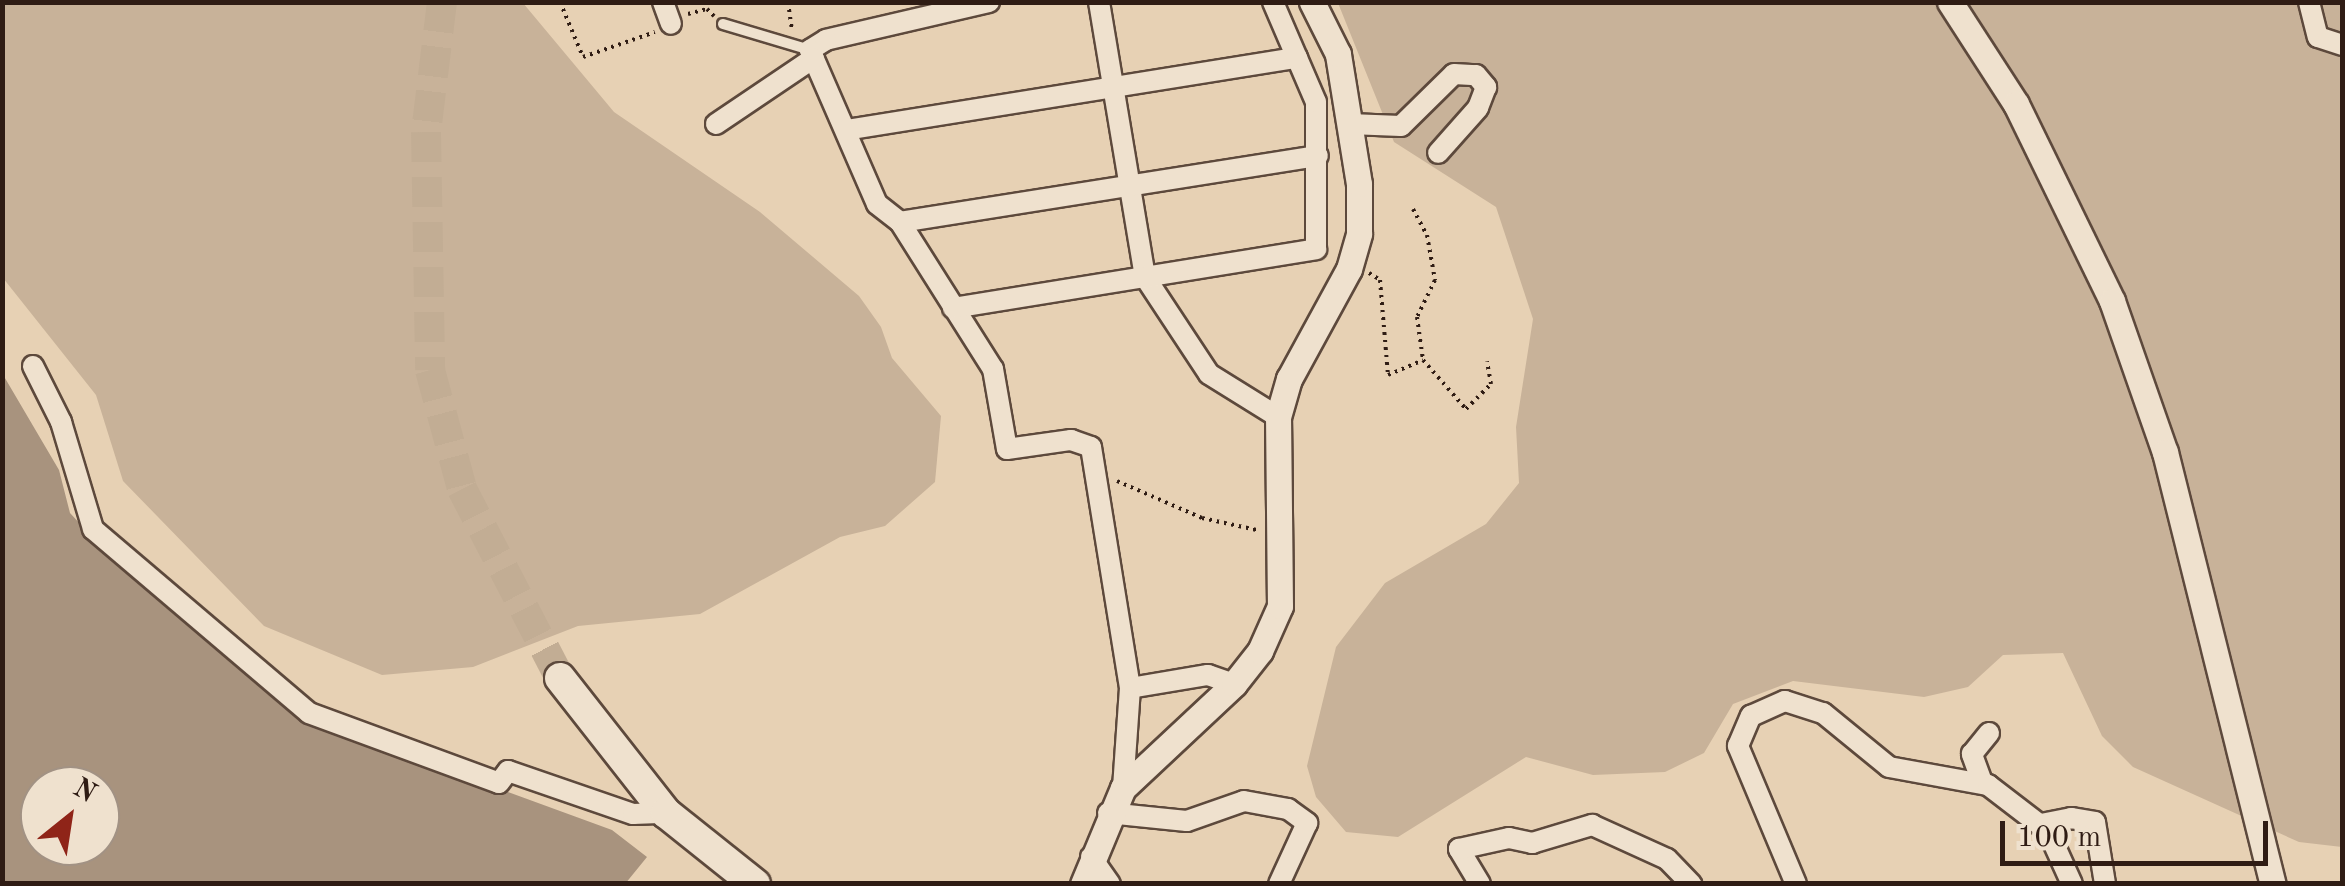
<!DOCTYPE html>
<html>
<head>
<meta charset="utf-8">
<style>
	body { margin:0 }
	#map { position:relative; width:2345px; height:886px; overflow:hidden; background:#e7d1b4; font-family:"Old Standard TT",serif }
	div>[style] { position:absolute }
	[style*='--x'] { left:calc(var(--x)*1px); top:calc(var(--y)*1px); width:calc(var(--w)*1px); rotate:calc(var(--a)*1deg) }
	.green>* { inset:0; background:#c8b299 }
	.water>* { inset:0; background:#a8937e }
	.secondary-tunnel>* { height:30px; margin-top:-15px; transform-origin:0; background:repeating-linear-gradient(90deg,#c2ad94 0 30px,transparent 0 45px) }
	.path>* { height:4px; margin-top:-2px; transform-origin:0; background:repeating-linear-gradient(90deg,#2f1c14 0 2.5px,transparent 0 7.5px) }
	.roads { filter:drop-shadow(2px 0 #5d493c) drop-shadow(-2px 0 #5d493c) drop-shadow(0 2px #5d493c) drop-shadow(0 -2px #5d493c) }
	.service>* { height:10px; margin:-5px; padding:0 5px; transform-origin:5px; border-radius:5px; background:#efe1ce }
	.minor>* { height:20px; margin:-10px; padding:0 10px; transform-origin:10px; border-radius:10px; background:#efe1ce }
	.tertiary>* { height:25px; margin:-12.5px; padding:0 12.5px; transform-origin:12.5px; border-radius:12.5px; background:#efe1ce }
	.secondary>* { height:30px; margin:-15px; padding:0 15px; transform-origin:15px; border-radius:15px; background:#efe1ce }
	span { translate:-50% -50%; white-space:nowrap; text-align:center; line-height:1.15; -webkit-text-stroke:9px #efe1ce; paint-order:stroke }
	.frame { position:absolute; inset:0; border:5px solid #2f1c14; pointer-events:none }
	.north { position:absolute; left:20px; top:766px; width:100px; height:100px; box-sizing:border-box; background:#efe1ce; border:2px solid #a29284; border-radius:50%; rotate:30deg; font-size:28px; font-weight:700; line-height:40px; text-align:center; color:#2f1c14 }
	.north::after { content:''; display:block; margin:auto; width:35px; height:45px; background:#8f2418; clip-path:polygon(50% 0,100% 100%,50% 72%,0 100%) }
	.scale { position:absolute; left:2000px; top:821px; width:268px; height:45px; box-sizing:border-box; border:5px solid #2f1c14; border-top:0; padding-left:12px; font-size:30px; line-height:35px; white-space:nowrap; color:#2f1c14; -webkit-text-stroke:8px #efe1ce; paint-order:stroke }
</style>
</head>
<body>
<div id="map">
	<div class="green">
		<div style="clip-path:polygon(2px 3px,523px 3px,614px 112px,760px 212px,859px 296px,881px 327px,892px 358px,941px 416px,935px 482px,885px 526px,840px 537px,700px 614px,578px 626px,473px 667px,382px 675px,264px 626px,123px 481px,96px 395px,3px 278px)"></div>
		<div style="clip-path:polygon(1338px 3px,2342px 3px,2342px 847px,2299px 842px,2133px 767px,2102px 736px,2063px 653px,2003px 655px,1968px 687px,1924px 697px,1793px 681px,1733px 704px,1704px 753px,1665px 772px,1593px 775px,1526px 757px,1398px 837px,1346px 832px,1316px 797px,1307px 766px,1336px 647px,1385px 583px,1486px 524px,1519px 483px,1516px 427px,1533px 319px,1496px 207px,1394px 142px)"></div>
	</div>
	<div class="water">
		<div style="clip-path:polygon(evenodd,2px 373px,59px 470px,70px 513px,95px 540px,314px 721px,612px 830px,647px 857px,625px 884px,3px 883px,2px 373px,40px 786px,100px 786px,100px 846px,40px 846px,40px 786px)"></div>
	</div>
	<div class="secondary-tunnel">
		<div style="--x:442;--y:2;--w:131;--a:97"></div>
		<div style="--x:426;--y:132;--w:238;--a:89"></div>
		<div style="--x:430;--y:370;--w:123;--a:74.9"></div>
		<div style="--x:462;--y:489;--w:213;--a:62.6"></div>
	</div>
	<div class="path">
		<div style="--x:560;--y:2;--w:60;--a:67.3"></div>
		<div style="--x:583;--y:57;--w:76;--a:-19.1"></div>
		<div style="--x:788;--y:2;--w:28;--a:82"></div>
		<div style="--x:688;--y:14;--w:20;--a:-15"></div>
		<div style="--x:707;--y:9;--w:10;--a:45"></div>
		<div style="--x:1413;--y:209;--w:30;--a:62"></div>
		<div style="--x:1427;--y:235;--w:46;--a:79.9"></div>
		<div style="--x:1435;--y:280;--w:41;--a:115.9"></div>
		<div style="--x:1417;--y:317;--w:43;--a:82.1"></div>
		<div style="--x:1369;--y:273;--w:13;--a:32"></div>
		<div style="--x:1380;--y:280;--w:95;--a:85.2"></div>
		<div style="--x:1388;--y:375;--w:38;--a:-23"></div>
		<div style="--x:1423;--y:360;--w:65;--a:48.7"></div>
		<div style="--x:1466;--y:409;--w:35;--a:-45"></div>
		<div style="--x:1491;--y:384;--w:23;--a:-100"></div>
		<div style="--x:1117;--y:481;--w:93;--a:23.5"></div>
		<div style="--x:1202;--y:518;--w:56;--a:12.3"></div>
	</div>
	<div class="roads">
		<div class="service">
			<div style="--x:723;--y:24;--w:91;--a:16.6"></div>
		</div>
		<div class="minor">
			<div style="--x:663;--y:2;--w:23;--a:70"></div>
			<div style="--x:989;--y:2;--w:167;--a:166.9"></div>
			<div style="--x:826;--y:40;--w:19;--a:148"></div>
			<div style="--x:810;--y:50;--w:168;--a:66.5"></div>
			<div style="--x:877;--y:204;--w:29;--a:38"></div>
			<div style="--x:900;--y:222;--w:174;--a:57.7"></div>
			<div style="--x:993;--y:369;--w:81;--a:80.1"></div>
			<div style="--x:1007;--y:449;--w:65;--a:-8"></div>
			<div style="--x:1071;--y:440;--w:21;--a:19"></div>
			<div style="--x:1091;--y:447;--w:244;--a:80.8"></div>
			<div style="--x:1130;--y:688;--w:100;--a:94"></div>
			<div style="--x:1099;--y:2;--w:279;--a:80.5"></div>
			<div style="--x:1145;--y:277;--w:116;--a:56.6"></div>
			<div style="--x:1209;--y:374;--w:81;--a:31.9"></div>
			<div style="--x:2309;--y:2;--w:36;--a:76"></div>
			<div style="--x:2318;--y:37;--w:25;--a:18"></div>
			<div style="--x:716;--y:124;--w:118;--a:-34"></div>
			<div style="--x:1349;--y:124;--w:52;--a:2.2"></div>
			<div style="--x:1401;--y:126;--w:74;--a:-44.5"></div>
			<div style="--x:1454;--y:74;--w:22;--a:3"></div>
			<div style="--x:1476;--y:75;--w:16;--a:50"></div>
			<div style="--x:1486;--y:87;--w:22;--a:111"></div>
			<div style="--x:1478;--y:108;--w:60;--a:131.6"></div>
			<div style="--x:846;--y:130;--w:457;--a:-9.1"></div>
			<div style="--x:900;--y:222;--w:423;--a:-9"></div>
			<div style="--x:953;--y:308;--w:368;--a:-9.2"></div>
			<div style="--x:1316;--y:249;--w:147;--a:-90"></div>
			<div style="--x:1316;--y:102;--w:109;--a:-113.3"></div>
			<div style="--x:33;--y:366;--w:63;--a:63.4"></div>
			<div style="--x:61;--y:422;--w:112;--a:73.3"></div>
			<div style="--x:93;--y:529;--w:284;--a:40.4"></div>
			<div style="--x:309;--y:713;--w:202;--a:20.2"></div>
			<div style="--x:499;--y:783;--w:15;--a:-53"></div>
			<div style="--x:508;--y:771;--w:132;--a:19"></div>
			<div style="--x:633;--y:814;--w:33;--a:-2"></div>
			<div style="--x:1130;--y:688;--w:79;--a:-9.5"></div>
			<div style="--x:1208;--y:675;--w:28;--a:19"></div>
			<div style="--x:1982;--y:782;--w:30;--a:-110"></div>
			<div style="--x:1972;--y:754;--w:27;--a:-51"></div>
			<div style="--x:1108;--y:813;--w:79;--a:5.8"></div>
			<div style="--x:1187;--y:821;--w:60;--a:-19.3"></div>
			<div style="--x:1244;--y:801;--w:45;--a:10.3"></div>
			<div style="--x:1288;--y:809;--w:24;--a:36"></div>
			<div style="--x:1307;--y:823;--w:67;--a:114.7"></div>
			<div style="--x:2041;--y:824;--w:31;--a:-11"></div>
			<div style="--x:2071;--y:818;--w:24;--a:9"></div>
			<div style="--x:2095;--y:822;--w:63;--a:80.8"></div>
			<div style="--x:1091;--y:857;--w:33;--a:55"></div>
			<div style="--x:1480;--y:884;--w:41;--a:-121"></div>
			<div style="--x:1459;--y:849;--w:51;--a:-12.4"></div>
			<div style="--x:1509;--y:838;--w:24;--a:12"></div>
			<div style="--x:1532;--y:843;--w:63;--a:-16.7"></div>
			<div style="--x:1592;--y:825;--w:82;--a:24.4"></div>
			<div style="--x:1667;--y:859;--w:35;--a:46"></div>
			<div style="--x:1796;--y:884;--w:150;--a:-112.8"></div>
			<div style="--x:1738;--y:746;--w:33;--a:-67"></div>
			<div style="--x:1751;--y:716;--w:37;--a:-24"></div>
			<div style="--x:1785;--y:701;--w:40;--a:18"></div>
			<div style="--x:1823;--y:713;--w:85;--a:39.3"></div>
			<div style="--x:1889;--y:767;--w:101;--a:10.3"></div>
			<div style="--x:1988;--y:785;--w:76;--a:37.5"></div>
			<div style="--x:2048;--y:831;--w:58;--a:65.6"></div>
		</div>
		<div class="tertiary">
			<div style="--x:1950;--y:2;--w:121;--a:57.1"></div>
			<div style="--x:2016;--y:104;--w:219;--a:64"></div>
			<div style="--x:2112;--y:301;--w:160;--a:70.7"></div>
			<div style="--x:2165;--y:452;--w:445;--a:76"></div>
			<div style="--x:1083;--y:884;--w:104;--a:-67.4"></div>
			<div style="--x:1123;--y:788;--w:152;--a:-43.1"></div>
			<div style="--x:1234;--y:684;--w:42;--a:-51.8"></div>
			<div style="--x:1260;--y:651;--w:49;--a:-66"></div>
			<div style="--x:1280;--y:606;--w:189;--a:-90.6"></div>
			<div style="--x:1278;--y:417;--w:40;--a:-74"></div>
			<div style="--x:1289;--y:379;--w:125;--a:-61.4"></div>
			<div style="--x:1349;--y:269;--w:37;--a:-74"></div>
			<div style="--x:1359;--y:233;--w:49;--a:-90"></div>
			<div style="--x:1359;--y:184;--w:132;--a:-99.2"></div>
			<div style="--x:1338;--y:54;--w:58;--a:-116.6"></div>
		</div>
		<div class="secondary">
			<div style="--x:560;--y:678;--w:172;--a:51.9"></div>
			<div style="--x:666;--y:813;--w:114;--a:38.6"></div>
		</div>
	</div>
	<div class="frame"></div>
	<div class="north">N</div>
	<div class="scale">100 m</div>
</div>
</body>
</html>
